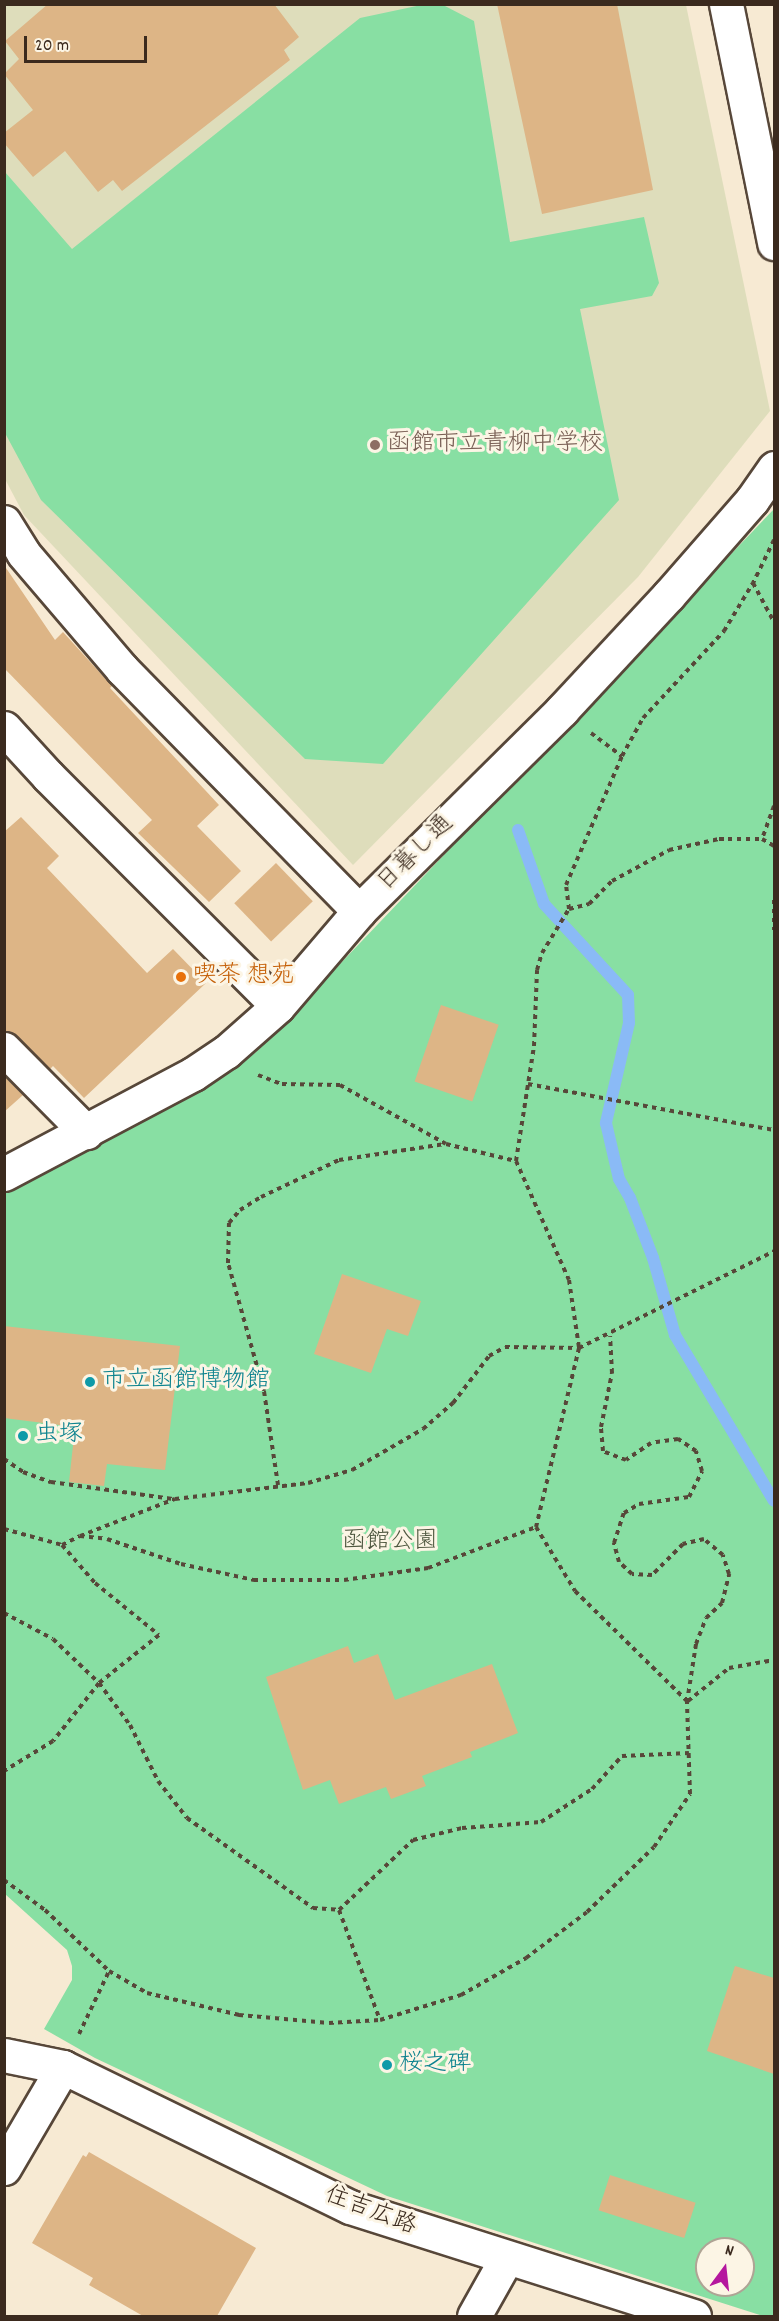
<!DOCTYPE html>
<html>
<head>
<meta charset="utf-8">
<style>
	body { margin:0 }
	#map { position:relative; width:779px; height:2321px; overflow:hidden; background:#f7ead3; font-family:Dekko,"Klee One",sans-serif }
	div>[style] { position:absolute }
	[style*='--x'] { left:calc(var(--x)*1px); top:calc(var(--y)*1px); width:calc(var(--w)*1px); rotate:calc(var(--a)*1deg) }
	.built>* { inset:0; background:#deddbb }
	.green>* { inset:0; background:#88dfa3 }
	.stream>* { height:12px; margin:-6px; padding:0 6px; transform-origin:6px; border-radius:6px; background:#8abaf6 }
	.building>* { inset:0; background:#ddb586; transform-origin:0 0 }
	.path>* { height:4px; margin-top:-2px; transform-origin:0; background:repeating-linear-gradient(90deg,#574739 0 4.5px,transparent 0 9px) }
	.roads { filter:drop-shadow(2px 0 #574739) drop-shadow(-2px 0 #574739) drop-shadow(0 2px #574739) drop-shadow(0 -2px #574739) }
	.minor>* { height:33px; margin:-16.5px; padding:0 16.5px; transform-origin:16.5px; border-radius:16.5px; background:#fff }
	.dots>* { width:16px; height:16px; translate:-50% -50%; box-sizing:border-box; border:3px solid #fcf5e5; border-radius:50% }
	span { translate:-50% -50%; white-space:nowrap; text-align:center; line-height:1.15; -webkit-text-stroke:6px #fcf5e5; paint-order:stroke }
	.education-label { font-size:24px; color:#785e54 }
	.left { translate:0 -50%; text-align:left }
	.street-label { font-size:24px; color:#3b2a1e }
	.food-label { font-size:24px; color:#c56008 }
	.culture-label { font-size:24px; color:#0d838f }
	.park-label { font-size:24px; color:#4e573f }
	.frame { position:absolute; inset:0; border:6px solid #3b2a1e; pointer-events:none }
	.north { position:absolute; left:695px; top:2237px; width:60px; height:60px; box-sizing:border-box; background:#fcf5e5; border:2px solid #afa495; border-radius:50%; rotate:15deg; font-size:16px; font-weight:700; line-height:24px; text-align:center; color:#3b2a1e }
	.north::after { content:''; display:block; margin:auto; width:21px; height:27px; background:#b5179e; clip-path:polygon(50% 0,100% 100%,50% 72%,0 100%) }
	.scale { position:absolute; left:24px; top:36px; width:123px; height:27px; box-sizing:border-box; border:3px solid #3b2a1e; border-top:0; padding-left:8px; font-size:18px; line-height:21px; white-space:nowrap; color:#3b2a1e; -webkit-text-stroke:4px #fcf5e5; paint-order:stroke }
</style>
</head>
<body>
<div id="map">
	<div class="built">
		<div style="clip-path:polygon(4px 5px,686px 5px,770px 411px,638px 577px,353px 865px,24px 515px,5px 479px)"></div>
	</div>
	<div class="green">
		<div style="clip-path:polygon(426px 4px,443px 5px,474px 21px,510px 242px,644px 217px,659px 283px,652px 296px,580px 309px,619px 500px,383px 764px,305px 759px,41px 500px,5px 433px,5px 172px,72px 249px,360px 18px)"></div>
		<div style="clip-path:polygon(evenodd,774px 509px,774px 2316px,763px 2316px,387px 2196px,95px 2058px,44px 2029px,72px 1980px,72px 1966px,67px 1950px,5px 1894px,5px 1193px,255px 1053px,774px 509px,707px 2249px,743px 2249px,743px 2285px,707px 2285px,707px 2249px)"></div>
	</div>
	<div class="stream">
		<div style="--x:518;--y:830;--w:78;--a:70.6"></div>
		<div style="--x:544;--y:904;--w:124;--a:47.3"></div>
		<div style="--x:628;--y:995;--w:28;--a:88"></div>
		<div style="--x:629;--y:1023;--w:103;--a:103"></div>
		<div style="--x:606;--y:1123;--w:57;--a:76.9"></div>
		<div style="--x:619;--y:1179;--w:22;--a:60"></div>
		<div style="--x:630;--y:1198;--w:64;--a:69"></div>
		<div style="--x:653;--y:1258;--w:80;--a:74.1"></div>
		<div style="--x:675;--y:1335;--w:193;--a:59.2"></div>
	</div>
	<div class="building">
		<div style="clip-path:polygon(48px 4px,274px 4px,299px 37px,284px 50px,290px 60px,122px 191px,113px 180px,98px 192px,65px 151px,33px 177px,4px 143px,4px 133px,33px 110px,4px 74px,19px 59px,5px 41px)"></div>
		<div style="clip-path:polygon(497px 4px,617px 4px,653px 190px,542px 214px)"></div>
		<div style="clip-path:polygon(4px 565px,55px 640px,63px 632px,112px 686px,110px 688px,219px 805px,197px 826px,241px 871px,209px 902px,138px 833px,152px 820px,4px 668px)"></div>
		<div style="clip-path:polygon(21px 817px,59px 856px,47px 868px,147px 973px,173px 949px,206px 983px,84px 1098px,53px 1066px,50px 1069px,17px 1036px,4px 1031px,4px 832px)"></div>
		<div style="left:276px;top:863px;width:53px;height:58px;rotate:46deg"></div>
		<div style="left:441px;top:1005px;width:61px;height:81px;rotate:19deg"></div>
		<div style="clip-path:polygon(4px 1076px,23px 1095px,4px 1112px)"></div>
		<div style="clip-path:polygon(342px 1274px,421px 1301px,408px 1336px,387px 1329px,371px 1373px,314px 1354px)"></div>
		<div style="clip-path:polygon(4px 1326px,180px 1346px,165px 1470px,107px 1464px,104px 1486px,69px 1482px,75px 1427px,4px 1418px)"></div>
		<div style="clip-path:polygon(348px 1646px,354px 1663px,378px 1654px,395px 1700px,492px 1664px,518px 1733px,470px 1752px,472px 1757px,422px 1776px,426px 1786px,391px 1799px,386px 1787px,339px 1804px,330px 1780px,303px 1790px,266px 1677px)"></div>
		<div style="clip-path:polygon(735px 1966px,774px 1978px,774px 2074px,707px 2051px)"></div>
		<div style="clip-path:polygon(89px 2152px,256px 2248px,217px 2316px,143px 2316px,89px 2285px,93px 2278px,32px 2243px,83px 2155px,86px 2157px)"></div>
		<div style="left:610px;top:2175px;width:90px;height:37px;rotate:18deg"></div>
	</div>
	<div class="path">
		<div style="--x:774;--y:540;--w:48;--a:116"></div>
		<div style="--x:753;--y:583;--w:44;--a:61.7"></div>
		<div style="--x:591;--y:733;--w:39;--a:37"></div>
		<div style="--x:774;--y:806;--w:35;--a:110"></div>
		<div style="--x:762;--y:839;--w:14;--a:30"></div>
		<div style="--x:774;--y:900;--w:30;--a:90"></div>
		<div style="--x:569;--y:909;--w:21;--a:-14"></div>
		<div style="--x:589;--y:904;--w:33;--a:-45"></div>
		<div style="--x:612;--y:881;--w:65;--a:-28.5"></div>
		<div style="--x:669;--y:850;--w:51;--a:-12.4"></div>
		<div style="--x:719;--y:839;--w:43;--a:0"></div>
		<div style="--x:258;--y:1075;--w:26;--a:21"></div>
		<div style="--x:282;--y:1084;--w:58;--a:1"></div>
		<div style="--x:340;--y:1085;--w:121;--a:29.1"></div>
		<div style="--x:446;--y:1144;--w:72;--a:13.7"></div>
		<div style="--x:516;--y:1161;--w:130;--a:66"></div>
		<div style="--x:569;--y:1280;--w:69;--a:81.6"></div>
		<div style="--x:579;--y:1348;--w:184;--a:103.5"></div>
		<div style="--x:536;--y:1527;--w:75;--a:58.6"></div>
		<div style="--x:575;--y:1591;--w:157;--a:44.5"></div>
		<div style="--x:528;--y:1084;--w:250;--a:10.6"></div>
		<div style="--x:516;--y:1161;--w:116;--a:-81.1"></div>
		<div style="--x:534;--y:1046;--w:76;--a:-87.7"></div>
		<div style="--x:537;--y:970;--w:18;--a:-74"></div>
		<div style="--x:542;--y:953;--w:52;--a:-58.5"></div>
		<div style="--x:569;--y:909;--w:24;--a:-97"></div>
		<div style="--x:566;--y:885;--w:141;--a:-66.5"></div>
		<div style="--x:622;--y:756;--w:43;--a:-61.1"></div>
		<div style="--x:643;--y:718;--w:119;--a:-47"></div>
		<div style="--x:724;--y:631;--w:56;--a:-58.9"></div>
		<div style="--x:4;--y:1459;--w:23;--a:34"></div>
		<div style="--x:23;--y:1472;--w:30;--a:20"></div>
		<div style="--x:51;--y:1482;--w:123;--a:7.9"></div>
		<div style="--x:278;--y:1485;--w:95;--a:-98.5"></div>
		<div style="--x:264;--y:1391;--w:133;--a:-105.7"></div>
		<div style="--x:228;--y:1263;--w:40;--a:-88.6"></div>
		<div style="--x:229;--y:1223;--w:17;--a:-50"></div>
		<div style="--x:240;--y:1210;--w:25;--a:-32"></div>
		<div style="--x:261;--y:1197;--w:86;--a:-25.4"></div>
		<div style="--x:339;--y:1160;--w:107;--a:-8.6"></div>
		<div style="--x:4;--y:1529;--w:60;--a:15.4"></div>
		<div style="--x:62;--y:1545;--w:50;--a:49"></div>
		<div style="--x:95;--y:1583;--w:82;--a:39.1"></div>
		<div style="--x:159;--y:1635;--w:77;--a:141.3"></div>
		<div style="--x:99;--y:1683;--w:74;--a:128.4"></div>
		<div style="--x:53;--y:1741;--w:57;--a:148.5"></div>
		<div style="--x:80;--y:1536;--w:102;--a:-21.3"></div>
		<div style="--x:175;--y:1499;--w:134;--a:-6.9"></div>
		<div style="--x:308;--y:1483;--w:46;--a:-16.5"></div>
		<div style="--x:352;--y:1470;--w:82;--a:-30"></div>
		<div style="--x:423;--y:1429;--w:40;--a:-41"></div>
		<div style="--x:453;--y:1403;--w:59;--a:-52.5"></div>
		<div style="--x:489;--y:1356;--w:18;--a:-29"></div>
		<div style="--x:505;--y:1347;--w:74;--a:0.8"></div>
		<div style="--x:579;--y:1348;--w:218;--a:-26.4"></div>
		<div style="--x:62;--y:1545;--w:20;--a:-27"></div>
		<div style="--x:80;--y:1536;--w:27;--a:6"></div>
		<div style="--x:107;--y:1539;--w:78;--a:18.7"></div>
		<div style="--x:181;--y:1564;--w:75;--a:12.4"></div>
		<div style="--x:254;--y:1580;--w:90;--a:0"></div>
		<div style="--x:344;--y:1580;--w:85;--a:-8.1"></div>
		<div style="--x:428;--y:1568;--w:116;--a:-20.8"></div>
		<div style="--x:4;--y:1613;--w:55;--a:28"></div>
		<div style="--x:53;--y:1639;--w:64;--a:43.7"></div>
		<div style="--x:99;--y:1683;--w:52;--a:53.6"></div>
		<div style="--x:130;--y:1725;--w:63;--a:63.4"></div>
		<div style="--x:158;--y:1781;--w:47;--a:51.9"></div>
		<div style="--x:187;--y:1818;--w:155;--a:35.5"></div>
		<div style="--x:313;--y:1908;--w:26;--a:4"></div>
		<div style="--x:339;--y:1910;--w:117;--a:69.6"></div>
		<div style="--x:688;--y:1701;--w:53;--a:-38.8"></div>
		<div style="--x:729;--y:1668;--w:46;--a:-10.1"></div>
		<div style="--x:4;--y:1880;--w:51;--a:36.2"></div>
		<div style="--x:45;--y:1910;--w:88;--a:43.6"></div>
		<div style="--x:109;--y:1971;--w:44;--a:30.1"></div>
		<div style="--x:147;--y:1993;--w:95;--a:13.4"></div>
		<div style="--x:239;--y:2015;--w:90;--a:5.1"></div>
		<div style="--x:329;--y:2023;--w:51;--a:-3.4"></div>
		<div style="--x:380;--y:2020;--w:85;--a:-17.2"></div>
		<div style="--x:461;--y:1995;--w:75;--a:-29.6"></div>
		<div style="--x:526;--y:1958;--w:76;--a:-37"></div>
		<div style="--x:587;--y:1912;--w:93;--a:-44.1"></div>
		<div style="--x:654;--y:1847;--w:64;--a:-55.8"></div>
		<div style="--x:690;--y:1794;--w:92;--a:-91.9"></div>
		<div style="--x:687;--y:1702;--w:59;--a:-81.2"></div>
		<div style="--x:696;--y:1644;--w:28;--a:-69"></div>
		<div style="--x:706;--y:1618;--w:22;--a:-43"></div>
		<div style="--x:722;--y:1603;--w:30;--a:-76"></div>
		<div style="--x:729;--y:1574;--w:20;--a:-108"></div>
		<div style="--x:723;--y:1555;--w:25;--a:-140"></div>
		<div style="--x:704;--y:1539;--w:22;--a:167"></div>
		<div style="--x:683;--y:1544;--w:44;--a:135"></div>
		<div style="--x:652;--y:1575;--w:20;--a:-177"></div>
		<div style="--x:632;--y:1574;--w:18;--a:-137"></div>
		<div style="--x:619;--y:1562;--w:20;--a:-105"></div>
		<div style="--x:614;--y:1543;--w:32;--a:-72"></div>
		<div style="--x:624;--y:1513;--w:17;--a:-31"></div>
		<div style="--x:639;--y:1504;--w:50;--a:-8"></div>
		<div style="--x:689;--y:1497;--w:29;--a:-63"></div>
		<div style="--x:702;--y:1471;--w:21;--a:-107"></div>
		<div style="--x:696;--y:1451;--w:22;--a:-146"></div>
		<div style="--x:678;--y:1439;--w:27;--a:172"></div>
		<div style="--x:651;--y:1443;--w:30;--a:146"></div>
		<div style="--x:626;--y:1460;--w:25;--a:-159"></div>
		<div style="--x:603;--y:1451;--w:24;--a:-95"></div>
		<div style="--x:601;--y:1427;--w:55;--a:-78.5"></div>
		<div style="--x:612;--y:1373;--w:37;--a:-93"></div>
		<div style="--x:339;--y:1910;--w:102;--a:-43.4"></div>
		<div style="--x:413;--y:1840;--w:50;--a:-13.8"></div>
		<div style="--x:462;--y:1828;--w:79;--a:-4.3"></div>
		<div style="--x:541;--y:1822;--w:61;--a:-32.9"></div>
		<div style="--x:592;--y:1789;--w:45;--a:-47.7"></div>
		<div style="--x:622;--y:1756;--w:67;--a:-2.6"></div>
		<div style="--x:79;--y:2034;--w:70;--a:-64.5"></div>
	</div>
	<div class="roads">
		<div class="minor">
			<div style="--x:726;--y:4;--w:244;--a:78.6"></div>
			<div style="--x:4;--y:522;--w:36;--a:58"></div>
			<div style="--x:23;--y:553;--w:153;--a:49.5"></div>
			<div style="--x:122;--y:669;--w:339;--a:45.6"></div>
			<div style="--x:4;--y:728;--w:65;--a:47.5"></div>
			<div style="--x:48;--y:776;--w:325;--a:45"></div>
			<div style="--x:4;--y:1049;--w:117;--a:45.3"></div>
			<div style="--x:4;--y:1174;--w:214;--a:-27.9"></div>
			<div style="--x:193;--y:1074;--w:40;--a:-34"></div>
			<div style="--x:226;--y:1052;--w:69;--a:-41.5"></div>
			<div style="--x:278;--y:1006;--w:125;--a:-49.5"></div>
			<div style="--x:359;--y:911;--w:286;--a:-44.7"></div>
			<div style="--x:562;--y:710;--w:156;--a:-47.1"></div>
			<div style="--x:668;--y:596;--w:128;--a:-48.8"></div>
			<div style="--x:752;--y:500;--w:39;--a:-55"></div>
			<div style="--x:4;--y:2055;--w:60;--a:11.5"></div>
			<div style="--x:63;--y:2067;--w:319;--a:26"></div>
			<div style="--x:350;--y:2207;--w:361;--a:17.6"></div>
			<div style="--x:4;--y:2168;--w:117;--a:-59.7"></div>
			<div style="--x:474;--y:2316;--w:65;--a:-60.7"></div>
		</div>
	</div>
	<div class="dots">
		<div style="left:375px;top:445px;background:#8d6e63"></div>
		<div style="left:181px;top:977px;background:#e8710a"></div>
		<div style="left:90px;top:1382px;background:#0f9aa8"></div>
		<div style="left:23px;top:1436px;background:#0f9aa8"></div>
		<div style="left:387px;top:2065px;background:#0f9aa8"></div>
	</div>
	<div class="education-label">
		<span class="left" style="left:387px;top:445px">函館市立青柳中学校</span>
	</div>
	<div class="street-label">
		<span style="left:416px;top:854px;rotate:-45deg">日暮し通</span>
		<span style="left:370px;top:2212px;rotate:21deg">住吉広路</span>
	</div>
	<div class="food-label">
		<span class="left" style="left:193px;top:977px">喫茶 想苑</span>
	</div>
	<div class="culture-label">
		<span class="left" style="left:102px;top:1382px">市立函館博物館</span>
		<span class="left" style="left:35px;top:1436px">虫塚</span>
		<span class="left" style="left:399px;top:2065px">桜之碑</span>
	</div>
	<div class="park-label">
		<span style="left:390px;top:1543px">函館公園</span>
	</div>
	<div class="frame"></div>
	<div class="north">N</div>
	<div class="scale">20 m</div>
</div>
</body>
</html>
